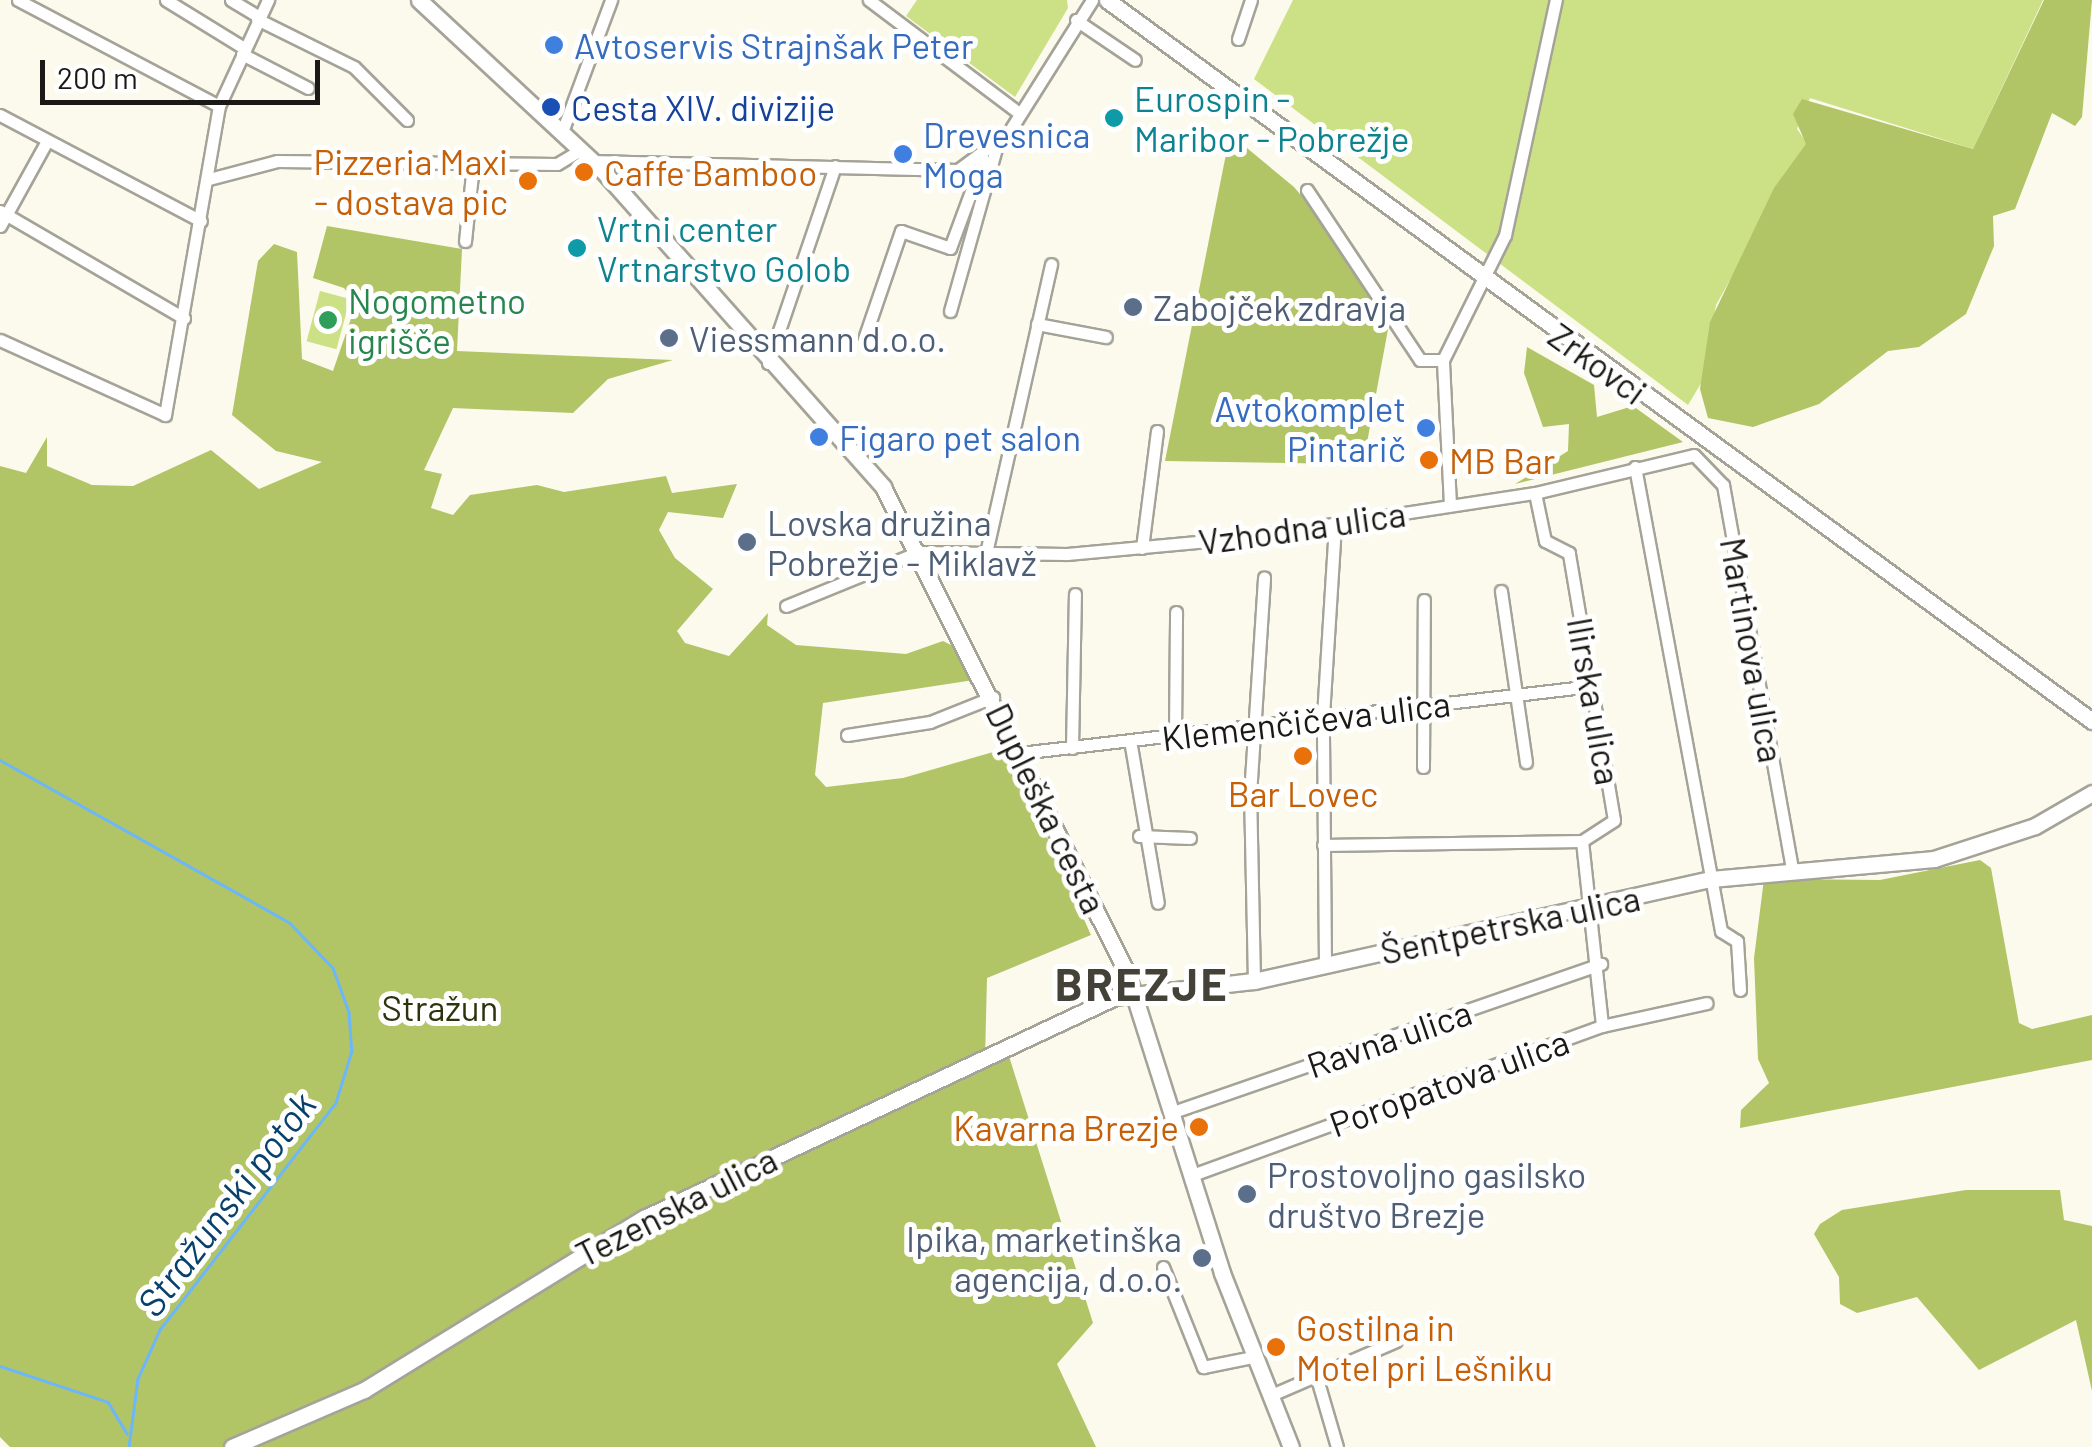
<!DOCTYPE html>
<html>
<head>
<meta charset="utf-8">
<style>
	body { margin:0 }
	#map { position:relative; width:2092px; height:1447px; overflow:hidden; background:#fcfaed; font-family:Barlow,sans-serif }
	div>[style] { position:absolute }
	[style*='--x'] { left:calc(var(--x)*1px); top:calc(var(--y)*1px); width:calc(var(--w)*1px); rotate:calc(var(--a)*1deg) }
	.green>* { inset:0; background:#cce086; transform-origin:0 0 }
	.forest>* { inset:0; background:#b1c466 }
	.stream>* { height:2.5px; margin:-1.25px; padding:0 1.25px; transform-origin:1.25px; border-radius:1.25px; background:#6cb7f9 }
	.roads { filter:drop-shadow(2px 0 #a5a398) drop-shadow(-2px 0 #a5a398) drop-shadow(0 2px #a5a398) drop-shadow(0 -2px #a5a398) }
	.street>* { height:11px; margin:-5.5px; padding:0 5.5px; transform-origin:5.5px; border-radius:5.5px; background:#fff }
	.secondary>* { height:15px; margin:-7.5px; padding:0 7.5px; transform-origin:7.5px; border-radius:7.5px; background:#fff }
	.dots>* { width:28px; height:28px; translate:-50% -50%; box-sizing:border-box; border:5px solid #fff; border-radius:50% }
	span { translate:-50% -50%; white-space:nowrap; text-align:center; line-height:1.15; -webkit-text-stroke:10px #fff; paint-order:stroke }
	.shop-label { font-size:35px; color:#366cbe }
	.left { translate:0 -50%; text-align:left }
	.right { translate:-100% -50%; text-align:right }
	.culture-label { font-size:35px; color:#0d838f }
	.transit-label { font-size:35px; color:#164399 }
	.food-label { font-size:35px; color:#c56008 }
	.leisure-label { font-size:35px; color:#27864d }
	.service-label { font-size:35px; color:#4e5e75 }
	.street-label { font-size:35px; color:#1a1915 }
	.park-label { font-size:35px; color:#2d340c }
	.water-label { font-size:38px; color:#07416b; font-style:italic }
	.district-label { font-size:45px; color:#444238; font-weight:700; letter-spacing:2.5px }
	.scale { position:absolute; left:40px; top:60px; width:280px; height:45px; box-sizing:border-box; border:5px solid #1a1915; border-top:0; padding-left:12px; font-size:30px; line-height:35px; white-space:nowrap; color:#1a1915; -webkit-text-stroke:8px #fff; paint-order:stroke }
</style>
</head>
<body>
<div id="map">
	<div class="green">
		<div style="clip-path:polygon(917px 0,1067px 0,1068px 8px,1015px 97px,906px 16px)"></div>
		<div style="clip-path:polygon(1293px 0,2043px 0,1973px 149px,1810px 98px,1797px 129px,1807px 143px,1716px 305px,1703px 380px,1688px 405px,1254px 79px)"></div>
		<div style="left:320px;top:291px;width:31px;height:52px;rotate:15deg"></div>
	</div>
	<div class="forest">
		<div style="clip-path:polygon(2044px 0,2092px 0,2082px 117px,2075px 126px,2052px 113px,2015px 209px,1993px 216px,1994px 246px,1966px 314px,1919px 347px,1888px 351px,1819px 404px,1753px 427px,1708px 418px,1700px 389px,1710px 322px,1774px 188px,1806px 144px,1793px 114px,1802px 99px,1973px 149px)"></div>
		<div style="clip-path:polygon(1230px 134px,1294px 187px,1343px 245px,1389px 324px,1366px 448px,1350px 464px,1165px 461px)"></div>
		<div style="clip-path:polygon(327px 226px,462px 249px,457px 351px,673px 360px,608px 379px,573px 413px,453px 408px,424px 470px,442px 474px,431px 508px,453px 515px,470px 495px,537px 485px,564px 492px,666px 476px,672px 493px,737px 484px,723px 518px,668px 512px,659px 530px,675px 558px,713px 589px,677px 631px,685px 643px,729px 656px,768px 613px,767px 625px,796px 645px,906px 654px,943px 641px,961px 650px,974px 680px,823px 703px,815px 775px,826px 787px,903px 778px,1007px 748px,1091px 935px,987px 978px,985px 1059px,1008px 1053px,1093px 1323px,1057px 1364px,1096px 1447px,10px 1447px,0 1437px,0 466px,26px 473px,47px 437px,47px 466px,92px 485px,133px 486px,211px 450px,259px 489px,322px 462px,276px 451px,232px 415px,258px 261px,274px 244px,297px 252px,302px 359px,333px 371px,356px 304px,344px 288px,313px 278px)"></div>
		<div style="clip-path:polygon(1527px 347px,1594px 385px,1597px 417px,1633px 406px,1683px 442px,1515px 484px,1568px 451px,1569px 424px,1543px 427px,1524px 373px)"></div>
		<div style="clip-path:polygon(1980px 860px,1991px 868px,2019px 1023px,2032px 1029px,2092px 1015px,2092px 1060px,1740px 1128px,1741px 1110px,1769px 1083px,1758px 1059px,1754px 958px,1764px 879px,1880px 880px)"></div>
		<div style="clip-path:polygon(1966px 1190px,2060px 1190px,2064px 1220px,2092px 1226px,2092px 1391px,2076px 1320px,1979px 1370px,1917px 1297px,1857px 1313px,1840px 1304px,1839px 1277px,1814px 1234px,1820px 1224px,1842px 1210px)"></div>
	</div>
	<div class="stream">
		<div style="--x:0;--y:760;--w:331;--a:29.3"></div>
		<div style="--x:289;--y:922;--w:64;--a:46.3"></div>
		<div style="--x:333;--y:968;--w:47;--a:70"></div>
		<div style="--x:349;--y:1012;--w:39;--a:86"></div>
		<div style="--x:352;--y:1051;--w:54;--a:107.1"></div>
		<div style="--x:336;--y:1103;--w:287;--a:127.8"></div>
		<div style="--x:160;--y:1330;--w:54;--a:114.2"></div>
		<div style="--x:138;--y:1379;--w:69;--a:97.5"></div>
		<div style="--x:0;--y:1366;--w:114;--a:18.4"></div>
		<div style="--x:108;--y:1402;--w:37;--a:59"></div>
	</div>
	<div class="roads">
		<div class="street">
			<div style="--x:18;--y:0;--w:227;--a:27.8"></div>
			<div style="--x:166;--y:0;--w:92;--a:31.6"></div>
			<div style="--x:231;--y:0;--w:33;--a:31"></div>
			<div style="--x:869;--y:0;--w:183;--a:37"></div>
			<div style="--x:257;--y:19;--w:108;--a:26.3"></div>
			<div style="--x:354;--y:67;--w:75;--a:45"></div>
			<div style="--x:1076;--y:20;--w:71;--a:34.1"></div>
			<div style="--x:1238;--y:39;--w:41;--a:-71.6"></div>
			<div style="--x:242;--y:54;--w:74;--a:27.3"></div>
			<div style="--x:0;--y:115;--w:227;--a:27.8"></div>
			<div style="--x:562;--y:132;--w:141;--a:-69.6"></div>
			<div style="--x:591;--y:161;--w:367;--a:1.4"></div>
			<div style="--x:958;--y:170;--w:64;--a:-36.7"></div>
			<div style="--x:1009;--y:132;--w:156;--a:-57.8"></div>
			<div style="--x:209;--y:179;--w:70;--a:-14.8"></div>
			<div style="--x:277;--y:161;--w:280;--a:0.6"></div>
			<div style="--x:557;--y:164;--w:27;--a:-31"></div>
			<div style="--x:1307;--y:190;--w:204;--a:56.4"></div>
			<div style="--x:1420;--y:360;--w:23;--a:0"></div>
			<div style="--x:0;--y:211;--w:213;--a:30.2"></div>
			<div style="--x:0;--y:226;--w:97;--a:-61.1"></div>
			<div style="--x:465;--y:241;--w:76;--a:-84"></div>
			<div style="--x:950;--y:311;--w:169;--a:-74.2"></div>
			<div style="--x:1037;--y:324;--w:70;--a:10.7"></div>
			<div style="--x:865;--y:336;--w:111;--a:-71.1"></div>
			<div style="--x:901;--y:231;--w:52;--a:19.1"></div>
			<div style="--x:950;--y:248;--w:95;--a:-69.7"></div>
			<div style="--x:0;--y:340;--w:181;--a:24.4"></div>
			<div style="--x:165;--y:415;--w:314;--a:-80.1"></div>
			<div style="--x:219;--y:106;--w:117;--a:-65.2"></div>
			<div style="--x:768;--y:363;--w:208;--a:-71.2"></div>
			<div style="--x:1635;--y:467;--w:472;--a:79.5"></div>
			<div style="--x:1721;--y:931;--w:19;--a:32"></div>
			<div style="--x:1737;--y:941;--w:49;--a:86.5"></div>
			<div style="--x:1450;--y:505;--w:145;--a:-92.8"></div>
			<div style="--x:1443;--y:360;--w:140;--a:-63.6"></div>
			<div style="--x:1505;--y:235;--w:240;--a:-77.8"></div>
			<div style="--x:1142;--y:548;--w:118;--a:-82.7"></div>
			<div style="--x:986;--y:553;--w:296;--a:-77.3"></div>
			<div style="--x:1501;--y:591;--w:173;--a:81.7"></div>
			<div style="--x:786;--y:606;--w:143;--a:-22.2"></div>
			<div style="--x:918;--y:552;--w:149;--a:0.8"></div>
			<div style="--x:1067;--y:554;--w:174;--a:-5.3"></div>
			<div style="--x:1240;--y:538;--w:298;--a:-8.7"></div>
			<div style="--x:1535;--y:493;--w:163;--a:-13.4"></div>
			<div style="--x:1694;--y:455;--w:42;--a:46"></div>
			<div style="--x:1723;--y:485;--w:394;--a:79.8"></div>
			<div style="--x:847;--y:735;--w:84;--a:-8.9"></div>
			<div style="--x:930;--y:722;--w:68;--a:-21.6"></div>
			<div style="--x:1175;--y:735;--w:123;--a:-89.5"></div>
			<div style="--x:1130;--y:740;--w:165;--a:80.3"></div>
			<div style="--x:1072;--y:748;--w:154;--a:-88.9"></div>
			<div style="--x:1020;--y:753;--w:576;--a:-6.68"></div>
			<div style="--x:1423;--y:767;--w:167;--a:-89.7"></div>
			<div style="--x:1139;--y:836;--w:51;--a:2.2"></div>
			<div style="--x:1582;--y:841;--w:186;--a:83.8"></div>
			<div style="--x:1323;--y:845;--w:259;--a:-0.9"></div>
			<div style="--x:1582;--y:841;--w:38;--a:-33"></div>
			<div style="--x:1614;--y:820;--w:271;--a:-99.6"></div>
			<div style="--x:1569;--y:553;--w:27;--a:-153"></div>
			<div style="--x:1545;--y:541;--w:49;--a:-101.8"></div>
			<div style="--x:1325;--y:964;--w:248;--a:-90.5"></div>
			<div style="--x:1323;--y:716;--w:192;--a:-86.4"></div>
			<div style="--x:1254;--y:981;--w:186;--a:-91.2"></div>
			<div style="--x:1250;--y:795;--w:218;--a:-86.3"></div>
			<div style="--x:1176;--y:1111;--w:450;--a:-19.1"></div>
			<div style="--x:1195;--y:1174;--w:433;--a:-20"></div>
			<div style="--x:1602;--y:1026;--w:107;--a:-12.4"></div>
			<div style="--x:1163;--y:1267;--w:108;--a:68.2"></div>
			<div style="--x:1203;--y:1367;--w:50;--a:-11.5"></div>
			<div style="--x:1318;--y:1382;--w:68;--a:73.7"></div>
			<div style="--x:1269;--y:1396;--w:138;--a:-23.4"></div>
		</div>
		<div class="secondary">
			<div style="--x:419;--y:0;--w:250;--a:42.9"></div>
			<div style="--x:602;--y:170;--w:424;--a:48.4"></div>
			<div style="--x:883;--y:487;--w:544;--a:63.34"></div>
			<div style="--x:1127;--y:973;--w:315;--a:72.4"></div>
			<div style="--x:1222;--y:1273;--w:187;--a:68.4"></div>
			<div style="--x:1107;--y:0;--w:1221;--a:36.2"></div>
			<div style="--x:232;--y:1447;--w:144;--a:-23.4"></div>
			<div style="--x:364;--y:1390;--w:329;--a:-31.6"></div>
			<div style="--x:644;--y:1218;--w:520;--a:-25.14"></div>
			<div style="--x:1115;--y:997;--w:140;--a:-6.6"></div>
			<div style="--x:1254;--y:981;--w:468;--a:-12.6"></div>
			<div style="--x:1711;--y:879;--w:224;--a:-5.1"></div>
			<div style="--x:1934;--y:859;--w:106;--a:-18.1"></div>
			<div style="--x:2035;--y:826;--w:66;--a:-30.1"></div>
		</div>
	</div>
	<div class="dots">
		<div style="left:554px;top:45px;background:#3f7fe0"></div>
		<div style="left:551px;top:107px;background:#1a4fb4"></div>
		<div style="left:1114px;top:118px;background:#0f9aa8"></div>
		<div style="left:903px;top:154px;background:#3f7fe0"></div>
		<div style="left:584px;top:172px;background:#e8710a"></div>
		<div style="left:528px;top:181px;background:#e8710a"></div>
		<div style="left:577px;top:248px;background:#0f9aa8"></div>
		<div style="left:1133px;top:307px;background:#5c6f8a"></div>
		<div style="left:328px;top:320px;background:#2e9e5b"></div>
		<div style="left:669px;top:338px;background:#5c6f8a"></div>
		<div style="left:1426px;top:428px;background:#3f7fe0"></div>
		<div style="left:819px;top:437px;background:#3f7fe0"></div>
		<div style="left:1429px;top:460px;background:#e8710a"></div>
		<div style="left:747px;top:542px;background:#5c6f8a"></div>
		<div style="left:1303px;top:756px;background:#e8710a"></div>
		<div style="left:1199px;top:1127px;background:#e8710a"></div>
		<div style="left:1247px;top:1194px;background:#5c6f8a"></div>
		<div style="left:1202px;top:1258px;background:#5c6f8a"></div>
		<div style="left:1276px;top:1347px;background:#e8710a"></div>
	</div>
	<div class="shop-label">
		<span class="left" style="left:574px;top:45px">Avtoservis Strajnšak Peter</span>
		<span class="left" style="left:923px;top:154px">Drevesnica<br>Moga</span>
		<span class="right" style="left:1406px;top:428px">Avtokomplet<br>Pintarič</span>
		<span class="left" style="left:839px;top:437px">Figaro pet salon</span>
	</div>
	<div class="culture-label">
		<span class="left" style="left:1134px;top:118px">Eurospin -<br>Maribor - Pobrežje</span>
		<span class="left" style="left:597px;top:248px">Vrtni center<br>Vrtnarstvo Golob</span>
	</div>
	<div class="transit-label">
		<span class="left" style="left:571px;top:107px">Cesta XIV. divizije</span>
	</div>
	<div class="food-label">
		<span class="right" style="left:508px;top:181px">Pizzeria Maxi<br>- dostava pic</span>
		<span class="left" style="left:604px;top:172px">Caffe Bamboo</span>
		<span class="left" style="left:1449px;top:460px">MB Bar</span>
		<span style="left:1303px;top:793px">Bar Lovec</span>
		<span class="right" style="left:1179px;top:1127px">Kavarna Brezje</span>
		<span class="left" style="left:1296px;top:1347px">Gostilna in<br>Motel pri Lešniku</span>
	</div>
	<div class="leisure-label">
		<span class="left" style="left:348px;top:320px">Nogometno<br>igrišče</span>
	</div>
	<div class="service-label">
		<span class="left" style="left:1153px;top:307px">Zabojček zdravja</span>
		<span class="left" style="left:689px;top:338px">Viessmann d.o.o.</span>
		<span class="left" style="left:767px;top:542px">Lovska družina<br>Pobrežje - Miklavž</span>
		<span class="left" style="left:1267px;top:1194px">Prostovoljno gasilsko<br>društvo Brezje</span>
		<span class="right" style="left:1182px;top:1258px">Ipika, marketinška<br>agencija, d.o.o.</span>
	</div>
	<div class="street-label">
		<span style="left:1598px;top:363px;rotate:36deg">Zrkovci</span>
		<span style="left:1302px;top:527px;rotate:-8deg">Vzhodna ulica</span>
		<span style="left:1753px;top:650px;rotate:80deg">Martinova ulica</span>
		<span style="left:1595px;top:701px;rotate:80deg">Ilirska ulica</span>
		<span style="left:1306px;top:720px;rotate:-7deg">Klemenčičeva ulica</span>
		<span style="left:1047px;top:808px;rotate:64deg">Dupleška cesta</span>
		<span style="left:1510px;top:924px;rotate:-12deg">Šentpetrska ulica</span>
		<span style="left:1389px;top:1038px;rotate:-19deg">Ravna ulica</span>
		<span style="left:1449px;top:1082px;rotate:-20deg">Poropatova ulica</span>
		<span style="left:676px;top:1206px;rotate:-27deg">Tezenska ulica</span>
	</div>
	<div class="park-label">
		<span style="left:440px;top:1007px">Stražun</span>
	</div>
	<div class="water-label">
		<span style="left:226px;top:1204px;rotate:-53deg">Stražunski potok</span>
	</div>
	<div class="district-label">
		<span style="left:1142px;top:984px">BREZJE</span>
	</div>
	<div class="scale">200 m</div>
</div>
</body>
</html>
